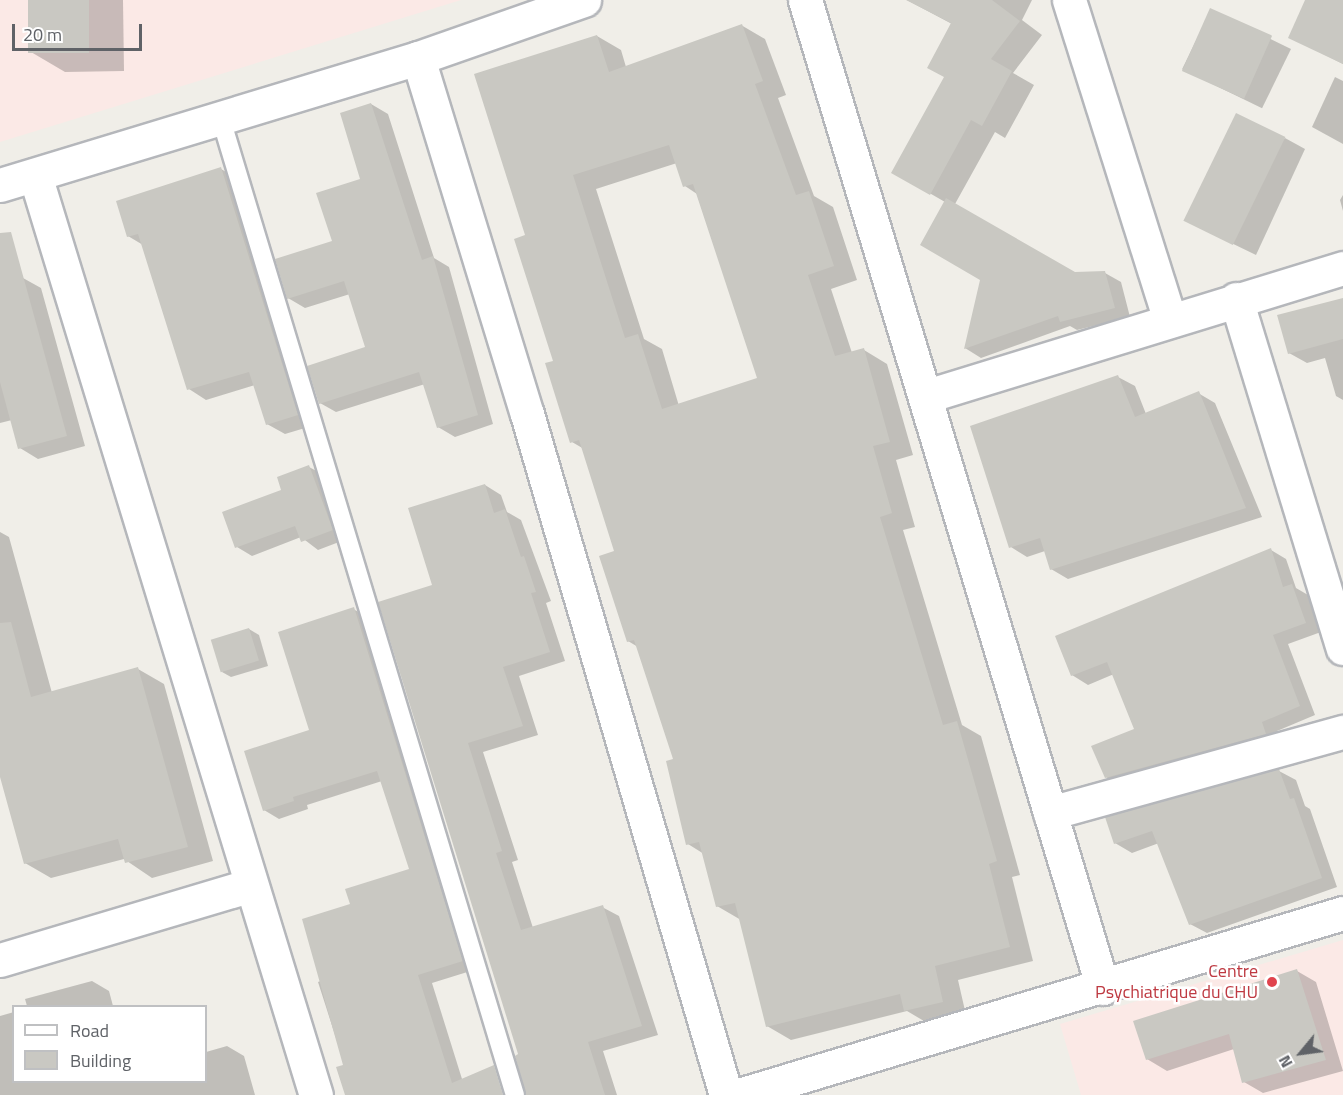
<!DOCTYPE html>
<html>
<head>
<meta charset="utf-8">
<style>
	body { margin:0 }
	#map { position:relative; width:1343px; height:1095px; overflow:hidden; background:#f0eee8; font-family:"Titillium Web",sans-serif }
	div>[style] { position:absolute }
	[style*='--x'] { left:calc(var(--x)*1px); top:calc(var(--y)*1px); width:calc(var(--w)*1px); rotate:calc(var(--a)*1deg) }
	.medical>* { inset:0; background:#fbe9e6 }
	.shadow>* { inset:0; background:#0003; transform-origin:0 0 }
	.building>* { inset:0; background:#c9c8c2; transform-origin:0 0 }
	.roads { filter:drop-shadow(2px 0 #b5b7bb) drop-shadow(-2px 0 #b5b7bb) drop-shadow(0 2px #b5b7bb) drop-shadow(0 -2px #b5b7bb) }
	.lane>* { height:18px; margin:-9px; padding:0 9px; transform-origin:9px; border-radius:9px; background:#fff }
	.street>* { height:33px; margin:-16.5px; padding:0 16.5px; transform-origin:16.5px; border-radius:16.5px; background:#fff }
	.dots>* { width:16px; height:16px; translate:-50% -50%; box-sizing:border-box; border:3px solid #fff; border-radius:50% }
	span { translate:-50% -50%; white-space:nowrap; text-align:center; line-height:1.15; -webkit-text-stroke:5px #fff; paint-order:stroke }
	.health-label { font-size:18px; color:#be3a42 }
	.right { translate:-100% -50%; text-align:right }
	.legend { position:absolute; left:12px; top:1005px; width:195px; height:78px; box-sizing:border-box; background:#fff; border:2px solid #bfc0c2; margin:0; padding:8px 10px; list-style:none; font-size:18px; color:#5f6267 }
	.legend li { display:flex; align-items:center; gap:12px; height:30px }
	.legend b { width:30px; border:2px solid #bfc0c2 }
	.north { position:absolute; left:1271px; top:1023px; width:60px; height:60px; -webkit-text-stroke:4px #fff; paint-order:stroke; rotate:241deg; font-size:16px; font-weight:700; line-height:24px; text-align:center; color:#5f6267 }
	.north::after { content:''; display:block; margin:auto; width:21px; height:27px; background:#5f6267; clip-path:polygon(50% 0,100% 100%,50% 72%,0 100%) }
	.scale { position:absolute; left:12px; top:24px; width:130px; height:27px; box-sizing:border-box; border:3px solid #5f6267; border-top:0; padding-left:8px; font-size:18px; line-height:21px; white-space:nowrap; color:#5f6267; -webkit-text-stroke:4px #fff; paint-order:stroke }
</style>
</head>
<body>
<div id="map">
	<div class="medical">
		<div style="clip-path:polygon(0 0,461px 0,0 142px)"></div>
		<div style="clip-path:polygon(1343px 940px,1343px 1095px,1081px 1095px,1060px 1024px)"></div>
	</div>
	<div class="shadow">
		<div style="clip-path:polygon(31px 0,123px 0,124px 71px,65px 72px,31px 52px)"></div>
		<div style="clip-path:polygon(907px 0,1032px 0,1022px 20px,1042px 35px,1013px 73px,1034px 85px,1005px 138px,995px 132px,955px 204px,1075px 274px,1105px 273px,1121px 282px,1130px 317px,1077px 330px,1070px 326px,981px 358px,965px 348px,982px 279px,945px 202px,893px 172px,945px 77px,952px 24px)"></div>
		<div style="clip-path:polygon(1307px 0,1343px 0,1343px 64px,1290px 37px)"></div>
		<div style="left:1211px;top:10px;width:89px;height:66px;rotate:26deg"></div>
		<div style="clip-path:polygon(evenodd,741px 25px,765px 39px,786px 95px,778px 98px,814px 196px,833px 207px,857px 280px,831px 289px,852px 353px,864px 350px,887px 364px,913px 455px,896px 460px,915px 527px,903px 530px,962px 725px,981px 736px,1020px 875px,1012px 877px,1033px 961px,958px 980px,966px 1015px,929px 1024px,907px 1011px,791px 1040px,767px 1026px,741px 920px,717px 906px,704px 854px,688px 844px,675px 760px,638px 647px,628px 641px,616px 552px,584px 449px,572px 442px,527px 236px,597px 36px,621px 50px,626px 67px,741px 25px,677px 163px,685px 186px,697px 194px,759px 379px,679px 406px,662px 349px,644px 339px,596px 189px,677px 163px)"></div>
		<div style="clip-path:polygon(1335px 77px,1343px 81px,1343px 144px,1312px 127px)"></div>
		<div style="clip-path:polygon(371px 104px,388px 114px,434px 258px,449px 267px,493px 424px,455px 437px,438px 427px,425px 384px,336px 412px,320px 403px,367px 348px,350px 294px,305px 308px,288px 298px,334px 242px,362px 180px)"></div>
		<div style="clip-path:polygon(1285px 138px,1305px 149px,1256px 255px,1188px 222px)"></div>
		<div style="clip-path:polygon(221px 169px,238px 179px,315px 425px,285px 434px,267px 424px,255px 385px,206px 400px,189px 389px,143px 245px,128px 236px)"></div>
		<div style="clip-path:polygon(1343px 195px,1343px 211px,1340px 200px)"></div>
		<div style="clip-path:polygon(23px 278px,41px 288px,85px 446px,38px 459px,20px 448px,12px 420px,0 423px,0 284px)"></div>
		<div style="clip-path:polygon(1343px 299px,1343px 400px,1336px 396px,1325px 358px,1307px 363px,1289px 353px)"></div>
		<div style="clip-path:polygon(1118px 377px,1135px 386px,1146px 414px,1198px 393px,1215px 403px,1262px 517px,1068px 579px,1051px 569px,1045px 551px,1027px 557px,1011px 547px)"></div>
		<div style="clip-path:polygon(309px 467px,324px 475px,347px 539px,318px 550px,301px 537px,252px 556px,237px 547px,283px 490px)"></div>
		<div style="clip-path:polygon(485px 485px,501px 495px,507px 512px,521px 520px,551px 601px,546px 603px,565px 661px,519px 676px,538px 735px,483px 752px,518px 860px,512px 862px,533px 928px,602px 907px,619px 916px,658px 1035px,603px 1051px,617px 1095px,538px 1095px,434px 586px)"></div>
		<div style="clip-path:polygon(0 532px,9px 537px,52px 693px,138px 669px,164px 684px,213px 861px,152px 878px,124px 859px,51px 878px,25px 863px,0 771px)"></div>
		<div style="clip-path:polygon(1271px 550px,1286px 559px,1296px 588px,1308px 595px,1321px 632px,1288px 644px,1315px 715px,1277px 731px,1281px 742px,1122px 787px,1106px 777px,1136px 730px,1114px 674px,1088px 685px,1072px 675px,1057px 637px)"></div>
		<div style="clip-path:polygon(353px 609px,368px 617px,477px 969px,432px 983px,467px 1095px,346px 1095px,345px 1066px,318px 982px,323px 980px,352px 905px,411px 870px,382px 781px,307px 805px,308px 809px,279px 819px,264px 810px,311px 731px)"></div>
		<div style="clip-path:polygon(249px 629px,259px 635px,268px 666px,231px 677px,222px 672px)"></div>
		<div style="clip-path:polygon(1279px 771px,1296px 780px,1305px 806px,1310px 809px,1337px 887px,1207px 933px,1190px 924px,1159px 843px,1132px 853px,1115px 843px)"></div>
		<div style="clip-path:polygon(1297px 971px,1316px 982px,1343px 1071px,1263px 1093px,1244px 1082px,1234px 1049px,1167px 1071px,1147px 1059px)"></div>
		<div style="clip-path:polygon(92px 981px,109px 991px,113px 1006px,27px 1006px,25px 999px)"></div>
		<div style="clip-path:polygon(14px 1012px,14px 1082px,206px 1082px,206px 1052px,227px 1046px,244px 1056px,255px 1095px,0 1095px,0 1016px)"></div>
	</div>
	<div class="building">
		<div style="left:28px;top:0;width:61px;height:53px"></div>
		<div style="clip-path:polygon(906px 0,992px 0,1020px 21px,991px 59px,1012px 71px,982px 126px,971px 120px,930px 195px,891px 173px,944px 77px,927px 68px,951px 23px)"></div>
		<div style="clip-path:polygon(1305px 0,1343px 0,1343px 64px,1288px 38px)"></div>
		<div style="left:1210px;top:8px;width:68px;height:69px;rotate:24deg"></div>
		<div style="clip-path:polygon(evenodd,742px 24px,763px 81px,755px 84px,796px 195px,809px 191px,834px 266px,808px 275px,835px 356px,864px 348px,890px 442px,873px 446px,892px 513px,880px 517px,943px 725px,957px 721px,997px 861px,989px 864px,1010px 947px,935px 966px,943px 1002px,904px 1011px,900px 994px,766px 1027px,735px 903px,716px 907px,699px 842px,686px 845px,666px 761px,673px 759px,634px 640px,627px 642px,599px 556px,614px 551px,579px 440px,570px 443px,545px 363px,553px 361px,514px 239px,525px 235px,474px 74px,597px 35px,609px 72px,742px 24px,669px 145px,683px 187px,693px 184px,757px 378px,662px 409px,638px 334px,625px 338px,573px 175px,669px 145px)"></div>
		<div style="clip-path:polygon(371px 103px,422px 260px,433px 256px,478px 415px,437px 428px,419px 372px,319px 404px,307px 366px,365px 347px,344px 281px,287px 299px,275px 259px,332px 241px,316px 193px,360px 179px,340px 113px)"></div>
		<div style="left:1236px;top:113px;width:55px;height:120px;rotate:26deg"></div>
		<div style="clip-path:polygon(221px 167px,298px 415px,266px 425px,249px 372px,187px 390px,138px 234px,127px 237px,116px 201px)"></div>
		<div style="clip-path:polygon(946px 198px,1075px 272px,1105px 271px,1115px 308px,1060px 322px,1058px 316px,964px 349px,980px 280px,920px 245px)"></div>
		<div style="clip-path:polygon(11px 232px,67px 436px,18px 449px,0 382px,0 233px)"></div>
		<div style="clip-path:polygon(1343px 298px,1343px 339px,1288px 354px,1277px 315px)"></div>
		<div style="clip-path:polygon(1118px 375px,1135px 417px,1199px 391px,1246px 508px,1050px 570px,1040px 538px,1009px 548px,970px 426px)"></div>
		<div style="clip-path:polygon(309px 465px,333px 530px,301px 542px,295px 526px,235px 548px,222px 512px,281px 490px,277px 477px)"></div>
		<div style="clip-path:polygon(485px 484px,494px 513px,505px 509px,521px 557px,524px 556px,536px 592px,531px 593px,550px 652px,503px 667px,523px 726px,468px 743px,502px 851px,496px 853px,521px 930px,603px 905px,642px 1026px,588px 1042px,605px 1095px,526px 1095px,515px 1056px,518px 1054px,378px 602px,432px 585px,408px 508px)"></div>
		<div style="clip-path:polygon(1271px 548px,1283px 587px,1292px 584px,1306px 623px,1273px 635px,1300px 706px,1262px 722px,1266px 734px,1105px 778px,1091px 746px,1134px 729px,1107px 662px,1071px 676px,1055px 636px)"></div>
		<div style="clip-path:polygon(354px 607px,463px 961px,418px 975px,452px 1083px,494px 1065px,503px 1095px,345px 1095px,336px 1067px,343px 1065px,302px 919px,350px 904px,345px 889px,409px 869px,377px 771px,293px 797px,294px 801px,263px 811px,244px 751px,309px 730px,278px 632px)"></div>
		<div style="clip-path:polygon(11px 622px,31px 697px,138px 667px,188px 847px,125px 863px,118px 839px,24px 864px,0 777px,0 623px)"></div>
		<div style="left:249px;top:628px;width:34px;height:40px;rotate:73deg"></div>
		<div style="clip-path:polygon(1279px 769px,1290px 799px,1294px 798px,1322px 878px,1189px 925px,1152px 831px,1114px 844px,1105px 817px)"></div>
		<div style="clip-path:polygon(1297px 969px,1326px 1060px,1242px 1083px,1229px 1034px,1146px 1060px,1133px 1021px)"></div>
	</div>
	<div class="roads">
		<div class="lane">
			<div style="--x:221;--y:119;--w:1019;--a:73.24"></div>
		</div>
		<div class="street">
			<div style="--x:805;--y:0;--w:1032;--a:73.22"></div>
			<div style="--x:1069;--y:0;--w:336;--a:72.5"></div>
			<div style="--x:418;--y:58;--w:372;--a:73"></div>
			<div style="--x:527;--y:414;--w:709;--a:73.71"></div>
			<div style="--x:35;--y:175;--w:962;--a:73.02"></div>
			<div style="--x:0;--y:185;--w:437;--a:-16.9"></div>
			<div style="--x:418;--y:58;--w:176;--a:-19.3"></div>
			<div style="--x:1236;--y:299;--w:365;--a:73"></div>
			<div style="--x:927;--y:396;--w:435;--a:-17.1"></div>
			<div style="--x:1050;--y:813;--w:304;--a:-15.5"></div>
			<div style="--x:0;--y:960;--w:262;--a:-16.6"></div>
			<div style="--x:739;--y:1095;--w:631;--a:-16.77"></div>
		</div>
	</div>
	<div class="dots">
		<div style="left:1272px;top:982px;background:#e0444e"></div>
	</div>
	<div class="health-label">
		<span class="right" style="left:1258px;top:982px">Centre<br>Psychiatrique du CHU</span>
	</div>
	<ul class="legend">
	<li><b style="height:8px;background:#fff"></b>Road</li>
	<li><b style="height:16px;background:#c9c8c2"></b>Building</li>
	</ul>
	<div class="north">N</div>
	<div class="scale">20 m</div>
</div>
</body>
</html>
